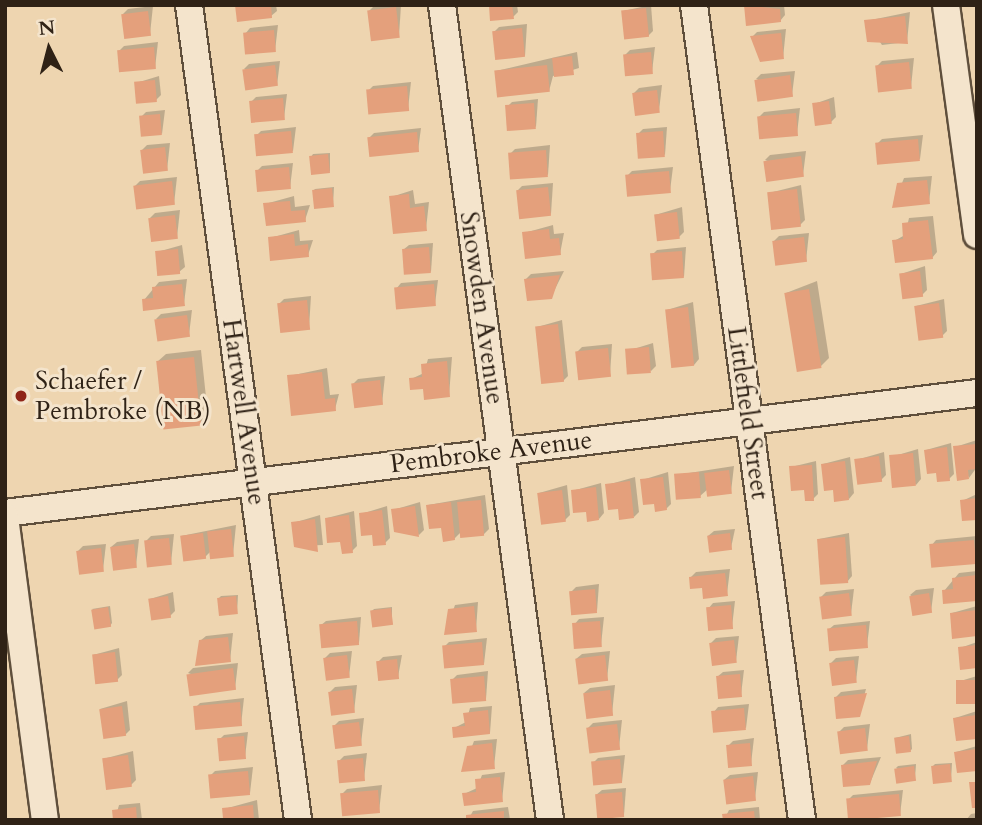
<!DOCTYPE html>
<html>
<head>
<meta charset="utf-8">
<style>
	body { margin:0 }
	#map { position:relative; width:982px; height:825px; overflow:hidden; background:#eed5b0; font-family:Cardo,serif }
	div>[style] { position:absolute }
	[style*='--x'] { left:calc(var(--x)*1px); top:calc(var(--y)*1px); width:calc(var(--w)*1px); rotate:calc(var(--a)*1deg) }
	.shadow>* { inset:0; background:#0003 }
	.building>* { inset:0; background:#e4a07c; transform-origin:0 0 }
	.roads { filter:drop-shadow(2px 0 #5f4f3c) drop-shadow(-2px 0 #5f4f3c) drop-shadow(0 2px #5f4f3c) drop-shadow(0 -2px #5f4f3c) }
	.minor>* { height:26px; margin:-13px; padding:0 13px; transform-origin:13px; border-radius:13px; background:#f4e4cc }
	.dots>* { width:19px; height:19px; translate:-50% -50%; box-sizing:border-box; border:4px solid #f4e4cc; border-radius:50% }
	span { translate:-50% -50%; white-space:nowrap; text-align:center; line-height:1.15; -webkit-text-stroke:6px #f4e4cc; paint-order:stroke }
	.street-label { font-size:26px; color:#2f2216 }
	.poi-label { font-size:26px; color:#2f2216 }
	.left { translate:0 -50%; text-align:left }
	.frame { position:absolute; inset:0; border:7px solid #2f2216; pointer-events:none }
	.north { position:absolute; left:14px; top:14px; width:70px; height:70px; -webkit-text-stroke:5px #f4e4cc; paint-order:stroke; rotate:354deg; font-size:19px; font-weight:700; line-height:28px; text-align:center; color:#2f2216 }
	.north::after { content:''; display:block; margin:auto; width:24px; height:32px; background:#2f2216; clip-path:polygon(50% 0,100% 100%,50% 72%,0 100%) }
</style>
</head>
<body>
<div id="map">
	<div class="shadow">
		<div style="clip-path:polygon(237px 5px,276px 5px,277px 11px,271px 16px)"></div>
		<div style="clip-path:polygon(401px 5px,399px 36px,369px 11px,374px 6px)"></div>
		<div style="clip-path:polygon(490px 5px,517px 5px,518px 12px,513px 17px)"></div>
		<div style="clip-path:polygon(651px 5px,653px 31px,648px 36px,623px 11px)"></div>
		<div style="clip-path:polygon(746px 5px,784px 5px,785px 15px,780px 21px)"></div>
		<div style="clip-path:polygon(153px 6px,150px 34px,123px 14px,128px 9px)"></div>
		<div style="clip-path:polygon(910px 12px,907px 42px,882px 45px,866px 21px)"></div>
		<div style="clip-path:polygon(527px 24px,525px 56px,493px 33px,499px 27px)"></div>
		<div style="clip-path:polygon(278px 25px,275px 51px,245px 34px,250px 28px)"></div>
		<div style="clip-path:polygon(786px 29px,783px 58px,752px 37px,757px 32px)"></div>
		<div style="clip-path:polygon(158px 42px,155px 68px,119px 51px,124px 46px)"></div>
		<div style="clip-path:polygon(655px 47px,652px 72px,625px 55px,630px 50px)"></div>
		<div style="clip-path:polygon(577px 52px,579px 68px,553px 76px,549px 91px,496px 71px)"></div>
		<div style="clip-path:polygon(914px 58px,911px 87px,877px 66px,882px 61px)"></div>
		<div style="clip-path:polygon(280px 61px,277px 85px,244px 69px,249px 64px)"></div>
		<div style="clip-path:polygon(795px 71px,792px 95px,756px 79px,761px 74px)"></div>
		<div style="clip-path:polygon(159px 76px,161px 95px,156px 100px,136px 83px)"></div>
		<div style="clip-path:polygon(411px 82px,408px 109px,368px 91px,373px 86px)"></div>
		<div style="clip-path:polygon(662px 85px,659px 111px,634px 93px,639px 88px)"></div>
		<div style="clip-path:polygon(287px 94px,284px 118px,251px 102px,256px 97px)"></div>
		<div style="clip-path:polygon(834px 97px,836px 117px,831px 122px,814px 104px)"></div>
		<div style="clip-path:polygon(538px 99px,536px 127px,507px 107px,512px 102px)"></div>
		<div style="clip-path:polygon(800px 108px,797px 134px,759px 117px,764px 112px)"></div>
		<div style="clip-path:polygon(165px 110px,162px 134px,141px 117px,146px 112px)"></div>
		<div style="clip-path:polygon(296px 127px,293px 151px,256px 136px,261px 131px)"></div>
		<div style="clip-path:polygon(667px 127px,665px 155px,638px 134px,643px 129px)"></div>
		<div style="clip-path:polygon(421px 128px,418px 151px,369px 138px,374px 133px)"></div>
		<div style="clip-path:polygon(923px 135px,920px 159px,877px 144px,882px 139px)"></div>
		<div style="clip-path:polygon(170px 143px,167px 170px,142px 150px,147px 145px)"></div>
		<div style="clip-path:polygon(550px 145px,548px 175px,510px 154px,515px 149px)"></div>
		<div style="clip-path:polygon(806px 151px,803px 175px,765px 160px,770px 155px)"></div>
		<div style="clip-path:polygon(330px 153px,330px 172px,311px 157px,313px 154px)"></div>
		<div style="clip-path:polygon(293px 163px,290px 188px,257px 171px,262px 166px)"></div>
		<div style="clip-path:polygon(673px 167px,670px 191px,627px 176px,632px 171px)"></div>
		<div style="clip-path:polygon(932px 176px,929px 203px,893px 206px,904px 178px)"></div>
		<div style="clip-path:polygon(177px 177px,174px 204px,135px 186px,140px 181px)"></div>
		<div style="clip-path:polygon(553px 183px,551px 214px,517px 191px,522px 186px)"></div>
		<div style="clip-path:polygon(801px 185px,805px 220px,800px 225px,769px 193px)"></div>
		<div style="clip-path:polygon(334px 187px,333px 205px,313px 191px,315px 189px)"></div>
		<div style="clip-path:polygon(413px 190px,415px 204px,429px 202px,426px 229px,391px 197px)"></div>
		<div style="clip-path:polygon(294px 196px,295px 207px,310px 205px,305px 220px,265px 204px)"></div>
		<div style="clip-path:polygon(682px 207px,684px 232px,679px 237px,655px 215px)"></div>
		<div style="clip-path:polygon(180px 210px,177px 237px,150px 218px,155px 213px)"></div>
		<div style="clip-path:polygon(933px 216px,937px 252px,932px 258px,894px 241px,905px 235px,909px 218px)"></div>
		<div style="clip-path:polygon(553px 225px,554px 234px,564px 233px,560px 254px,524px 233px)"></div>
		<div style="clip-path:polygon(299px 230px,300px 241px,313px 240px,308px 255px,270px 238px)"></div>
		<div style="clip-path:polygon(809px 233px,806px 261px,774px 241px,779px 236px)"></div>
		<div style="clip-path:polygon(433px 243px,431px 272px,403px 250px,409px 245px)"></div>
		<div style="clip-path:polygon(182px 245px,185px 267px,179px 272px,157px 252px)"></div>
		<div style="clip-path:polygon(686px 247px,684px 277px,652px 255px,657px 250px)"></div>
		<div style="clip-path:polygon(925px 266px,927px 290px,922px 295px,901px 274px)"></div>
		<div style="clip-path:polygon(564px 271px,551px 297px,526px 279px,531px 274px)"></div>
		<div style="clip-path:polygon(187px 279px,184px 304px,144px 300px,159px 282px)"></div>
		<div style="clip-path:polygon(438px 280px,435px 304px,396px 289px,401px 283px)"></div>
		<div style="clip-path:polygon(817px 281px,829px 358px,821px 366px,786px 293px)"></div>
		<div style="clip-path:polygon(311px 296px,309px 328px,279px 304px,284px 299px)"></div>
		<div style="clip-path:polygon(944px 299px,947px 331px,942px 336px,916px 306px)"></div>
		<div style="clip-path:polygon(693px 302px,699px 359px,694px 365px,667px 310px)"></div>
		<div style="clip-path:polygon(192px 310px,189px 335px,156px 319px,161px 314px)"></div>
		<div style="clip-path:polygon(562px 320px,568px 376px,563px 381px,537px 327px)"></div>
		<div style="clip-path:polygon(653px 343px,656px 366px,651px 371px,627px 351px)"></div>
		<div style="clip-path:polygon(612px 344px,610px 375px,577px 352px,582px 347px)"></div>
		<div style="clip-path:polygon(201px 350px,208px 416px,200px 425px,157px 362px,166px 354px)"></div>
		<div style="clip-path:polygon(452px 357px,449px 396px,411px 379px,424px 373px,428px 359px)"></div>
		<div style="clip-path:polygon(327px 368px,330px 395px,339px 394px,335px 409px,289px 376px)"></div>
		<div style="clip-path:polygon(385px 376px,382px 404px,353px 384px,358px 379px)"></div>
		<div style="clip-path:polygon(977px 440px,977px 467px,969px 478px,955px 447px)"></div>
		<div style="clip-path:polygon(951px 443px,954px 474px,949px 479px,926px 450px)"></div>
		<div style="clip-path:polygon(918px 449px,921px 479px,916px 485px,891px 457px)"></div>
		<div style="clip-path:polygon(884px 452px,886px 475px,881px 480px,856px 460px)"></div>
		<div style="clip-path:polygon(850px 457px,854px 493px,849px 499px,834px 488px,823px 464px)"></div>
		<div style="clip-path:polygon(816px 461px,818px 494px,813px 499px,791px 467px)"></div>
		<div style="clip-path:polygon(734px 466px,731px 492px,708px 489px,700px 496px,676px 475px)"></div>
		<div style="clip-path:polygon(668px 472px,671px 504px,666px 509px,642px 480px)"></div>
		<div style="clip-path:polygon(635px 477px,639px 512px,634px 517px,607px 485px)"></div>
		<div style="clip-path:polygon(601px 483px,604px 513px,599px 519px,572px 491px)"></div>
		<div style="clip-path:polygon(567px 485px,570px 515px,565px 520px,539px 493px)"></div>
		<div style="clip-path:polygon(977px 494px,977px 518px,962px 501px)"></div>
		<div style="clip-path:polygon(485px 495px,489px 529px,484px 534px,462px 531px,454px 539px,428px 505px)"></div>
		<div style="clip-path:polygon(420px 502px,424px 530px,419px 535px,393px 510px)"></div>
		<div style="clip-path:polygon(387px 506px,390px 538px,385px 543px,361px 514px)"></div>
		<div style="clip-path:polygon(354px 511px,357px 546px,352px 551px,327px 518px)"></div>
		<div style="clip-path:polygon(320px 515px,323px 545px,295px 546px,293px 523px)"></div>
		<div style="clip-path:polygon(236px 525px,233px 555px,210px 552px,205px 557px,181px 536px)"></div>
		<div style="clip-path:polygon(735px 529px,731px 548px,708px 536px,714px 531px)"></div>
		<div style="clip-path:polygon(849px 533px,852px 576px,847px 582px,819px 539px)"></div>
		<div style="clip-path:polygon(174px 534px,171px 563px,146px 541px,151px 536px)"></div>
		<div style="clip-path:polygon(977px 536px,976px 562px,931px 546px,936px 540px)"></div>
		<div style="clip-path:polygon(139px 539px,136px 566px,111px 547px,117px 542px)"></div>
		<div style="clip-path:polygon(106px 544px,103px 570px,78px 551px,83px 546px)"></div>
		<div style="clip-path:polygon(730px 569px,727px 594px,691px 577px,696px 572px)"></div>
		<div style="clip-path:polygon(977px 571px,977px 599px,944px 591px,959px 573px)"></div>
		<div style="clip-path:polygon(599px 584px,597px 611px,571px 592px,576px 587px)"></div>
		<div style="clip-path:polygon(934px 588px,931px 612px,910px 595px,916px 590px)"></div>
		<div style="clip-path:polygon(854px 589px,851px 614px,821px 597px,826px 592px)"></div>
		<div style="clip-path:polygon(173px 592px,175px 611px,170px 616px,150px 599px)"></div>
		<div style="clip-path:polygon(238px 595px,237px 613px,219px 598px,221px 596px)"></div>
		<div style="clip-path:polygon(735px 601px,732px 627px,708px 609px,713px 603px)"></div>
		<div style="clip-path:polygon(478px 602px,476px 630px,445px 634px,455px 605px)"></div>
		<div style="clip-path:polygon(110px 606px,112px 623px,110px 626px,92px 609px)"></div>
		<div style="clip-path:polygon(977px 606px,977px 634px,952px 613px)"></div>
		<div style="clip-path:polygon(392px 607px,392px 623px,372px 611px,374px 609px)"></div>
		<div style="clip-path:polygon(361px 617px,359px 643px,320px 626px,326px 621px)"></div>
		<div style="clip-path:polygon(604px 617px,601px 645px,574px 625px,579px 619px)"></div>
		<div style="clip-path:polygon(870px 621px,867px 646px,828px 630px,834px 625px)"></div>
		<div style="clip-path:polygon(233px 633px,230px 661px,200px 641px,206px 636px)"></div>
		<div style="clip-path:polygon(739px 636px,736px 661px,711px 643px,716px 638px)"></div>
		<div style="clip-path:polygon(487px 638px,484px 664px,444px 647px,449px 642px)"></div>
		<div style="clip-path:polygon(977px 642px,977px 667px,960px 648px)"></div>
		<div style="clip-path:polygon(119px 648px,122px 675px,117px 680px,93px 655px)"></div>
		<div style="clip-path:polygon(352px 651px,349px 677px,325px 658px,330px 653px)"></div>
		<div style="clip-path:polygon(610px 651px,607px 679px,576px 659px,582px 654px)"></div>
		<div style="clip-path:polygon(402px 655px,398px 677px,378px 662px,383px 657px)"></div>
		<div style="clip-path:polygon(859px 656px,856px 681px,831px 663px,836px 658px)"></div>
		<div style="clip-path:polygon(238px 663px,235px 689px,188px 673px,193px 668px)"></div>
		<div style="clip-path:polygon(744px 670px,741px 695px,717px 677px,723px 672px)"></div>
		<div style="clip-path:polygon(488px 671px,486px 699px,452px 680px,457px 675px)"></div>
		<div style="clip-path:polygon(977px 676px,977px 703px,957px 682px)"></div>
		<div style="clip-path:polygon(357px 685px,354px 712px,329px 693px,335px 687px)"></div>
		<div style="clip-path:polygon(615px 685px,612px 714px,584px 693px,590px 688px)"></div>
		<div style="clip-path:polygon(866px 689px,859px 715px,836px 697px,841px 692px)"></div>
		<div style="clip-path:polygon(244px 698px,241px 725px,195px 708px,200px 703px)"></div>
		<div style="clip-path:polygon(127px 701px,130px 730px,125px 735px,100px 709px)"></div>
		<div style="clip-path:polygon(749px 704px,746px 728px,713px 713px,718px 707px)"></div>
		<div style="clip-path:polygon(492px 706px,490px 733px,454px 728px,466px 722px,470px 708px)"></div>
		<div style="clip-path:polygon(977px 711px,977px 737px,955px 718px)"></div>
		<div style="clip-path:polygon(364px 718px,361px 744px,334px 726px,339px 721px)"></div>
		<div style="clip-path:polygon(622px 720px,619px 748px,588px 728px,593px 723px)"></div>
		<div style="clip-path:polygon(870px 724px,867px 749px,839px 732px,844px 727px)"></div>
		<div style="clip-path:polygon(248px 732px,245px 757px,219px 740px,224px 735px)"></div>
		<div style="clip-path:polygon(911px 734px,912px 749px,910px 751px,895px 738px)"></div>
		<div style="clip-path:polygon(754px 738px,751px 764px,728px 746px,733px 741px)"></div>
		<div style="clip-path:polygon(497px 739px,494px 767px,463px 770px,474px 741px)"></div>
		<div style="clip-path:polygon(977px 746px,977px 769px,956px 752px)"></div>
		<div style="clip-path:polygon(133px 751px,136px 780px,131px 785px,103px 759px)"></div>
		<div style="clip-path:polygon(367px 753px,364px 779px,339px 761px,344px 756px)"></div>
		<div style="clip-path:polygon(625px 755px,622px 782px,593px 763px,598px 758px)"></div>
		<div style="clip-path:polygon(881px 757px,870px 783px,843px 765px,848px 760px)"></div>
		<div style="clip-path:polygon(952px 763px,951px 781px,933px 766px,935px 764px)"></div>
		<div style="clip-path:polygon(916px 764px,915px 779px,896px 768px,898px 766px)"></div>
		<div style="clip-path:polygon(253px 767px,250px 793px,210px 776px,215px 771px)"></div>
		<div style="clip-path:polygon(505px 772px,502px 801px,464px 794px,477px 788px,482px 775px)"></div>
		<div style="clip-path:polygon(758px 772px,755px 799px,724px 780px,730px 775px)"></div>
		<div style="clip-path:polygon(382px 785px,379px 812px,342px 794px,347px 789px)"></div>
		<div style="clip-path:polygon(626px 788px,624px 815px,596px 795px,602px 790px)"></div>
		<div style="clip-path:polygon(903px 790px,900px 815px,848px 800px,853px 795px)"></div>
		<div style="clip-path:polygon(257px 800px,259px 820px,230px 820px,224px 809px)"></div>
		<div style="clip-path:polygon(140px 803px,142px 820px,115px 820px,119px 805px)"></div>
		<div style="clip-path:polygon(508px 807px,510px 820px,468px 820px,473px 811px)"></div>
		<div style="clip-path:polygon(759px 807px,760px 820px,724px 820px,729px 810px)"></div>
		<div style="clip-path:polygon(977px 813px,977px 820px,966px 820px,971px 814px)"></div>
	</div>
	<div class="building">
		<div style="clip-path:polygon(235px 5px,271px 5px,272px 18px,237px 22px)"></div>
		<div style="clip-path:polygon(489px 5px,512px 5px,514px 19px,490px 21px)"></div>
		<div style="clip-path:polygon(744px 5px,780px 9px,781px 22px,746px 26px)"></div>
		<div style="left:396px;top:7px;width:31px;height:29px;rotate:83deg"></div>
		<div style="left:646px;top:8px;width:29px;height:25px;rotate:84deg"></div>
		<div style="left:148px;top:11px;width:25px;height:27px;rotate:83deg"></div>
		<div style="clip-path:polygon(905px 16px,908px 44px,867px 42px,864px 20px)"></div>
		<div style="left:522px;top:28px;width:29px;height:30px;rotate:84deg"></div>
		<div style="left:274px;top:30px;width:22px;height:31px;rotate:85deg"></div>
		<div style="clip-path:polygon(781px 33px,784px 59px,760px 62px,750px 36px)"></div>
		<div style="left:154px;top:47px;width:22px;height:37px;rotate:85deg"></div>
		<div style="left:651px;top:52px;width:22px;height:28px;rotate:85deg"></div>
		<div style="left:572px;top:56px;width:19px;height:20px;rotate:84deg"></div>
		<div style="left:909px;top:62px;width:27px;height:34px;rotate:84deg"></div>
		<div style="left:275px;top:65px;width:21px;height:33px;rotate:82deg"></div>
		<div style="left:547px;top:65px;width:27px;height:53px;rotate:84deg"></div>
		<div style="left:790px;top:75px;width:22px;height:36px;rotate:82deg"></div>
		<div style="left:155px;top:80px;width:22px;height:21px;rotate:85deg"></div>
		<div style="left:407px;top:86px;width:25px;height:41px;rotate:85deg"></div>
		<div style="left:657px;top:90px;width:23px;height:25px;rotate:83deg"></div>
		<div style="left:283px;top:98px;width:22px;height:34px;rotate:85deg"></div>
		<div style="left:829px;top:101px;width:23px;height:17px;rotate:83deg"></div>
		<div style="left:534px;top:103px;width:26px;height:29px;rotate:86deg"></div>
		<div style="left:796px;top:113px;width:23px;height:39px;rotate:85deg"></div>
		<div style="left:160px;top:114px;width:21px;height:21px;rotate:85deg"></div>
		<div style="left:291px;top:131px;width:22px;height:37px;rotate:85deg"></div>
		<div style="left:663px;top:131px;width:26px;height:27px;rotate:86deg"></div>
		<div style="left:417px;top:132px;width:20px;height:50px;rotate:84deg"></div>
		<div style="left:918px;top:139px;width:22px;height:43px;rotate:85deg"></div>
		<div style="left:165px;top:147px;width:24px;height:25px;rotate:83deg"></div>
		<div style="left:546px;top:150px;width:27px;height:38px;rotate:86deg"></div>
		<div style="left:328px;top:154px;width:19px;height:19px;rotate:84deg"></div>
		<div style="left:801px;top:156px;width:21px;height:38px;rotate:82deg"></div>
		<div style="left:289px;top:167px;width:22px;height:34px;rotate:85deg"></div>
		<div style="left:669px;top:171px;width:22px;height:44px;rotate:85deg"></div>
		<div style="clip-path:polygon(927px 180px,930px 204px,892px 208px,897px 183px)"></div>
		<div style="left:172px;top:181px;width:24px;height:39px;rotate:83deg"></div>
		<div style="left:548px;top:187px;width:29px;height:32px;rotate:84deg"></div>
		<div style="left:332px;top:188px;width:19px;height:20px;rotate:84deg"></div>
		<div style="left:797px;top:189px;width:38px;height:30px;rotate:84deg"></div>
		<div style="clip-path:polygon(409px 194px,410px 208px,424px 206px,427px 231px,393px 234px,389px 196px)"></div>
		<div style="clip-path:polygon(290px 201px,291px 211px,305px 210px,306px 222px,266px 226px,263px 203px)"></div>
		<div style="left:677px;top:212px;width:27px;height:23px;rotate:84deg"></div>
		<div style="left:175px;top:215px;width:24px;height:27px;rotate:83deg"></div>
		<div style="clip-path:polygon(928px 220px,933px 259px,895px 263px,892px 240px,903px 239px,902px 223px)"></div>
		<div style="clip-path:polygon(549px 229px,550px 239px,559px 238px,561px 255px,525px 259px,522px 232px)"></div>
		<div style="clip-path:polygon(294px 234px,295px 246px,308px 244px,309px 257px,270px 261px,268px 237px)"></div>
		<div style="left:804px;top:237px;width:25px;height:32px;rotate:83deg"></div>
		<div style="left:429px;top:247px;width:26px;height:27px;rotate:86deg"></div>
		<div style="left:178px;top:249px;width:25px;height:23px;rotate:85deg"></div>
		<div style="left:682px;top:251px;width:27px;height:32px;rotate:86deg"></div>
		<div style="left:920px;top:271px;width:26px;height:21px;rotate:83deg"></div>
		<div style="clip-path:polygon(560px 275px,552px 299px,527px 301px,524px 279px)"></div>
		<div style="clip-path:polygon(182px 284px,185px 306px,143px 311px,142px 299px,153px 298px,152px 287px)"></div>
		<div style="left:434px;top:284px;width:22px;height:40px;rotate:85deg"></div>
		<div style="left:809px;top:289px;width:80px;height:25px;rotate:81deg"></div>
		<div style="left:307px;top:300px;width:30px;height:30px;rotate:84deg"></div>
		<div style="left:939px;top:303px;width:35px;height:25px;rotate:83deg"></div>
		<div style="left:688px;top:307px;width:59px;height:23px;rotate:84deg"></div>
		<div style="left:187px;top:315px;width:22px;height:33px;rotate:82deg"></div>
		<div style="left:558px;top:324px;width:58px;height:23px;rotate:84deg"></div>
		<div style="left:649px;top:347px;width:26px;height:24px;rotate:86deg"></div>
		<div style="left:608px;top:348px;width:29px;height:33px;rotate:84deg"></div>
		<div style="left:194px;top:357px;width:69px;height:38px;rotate:84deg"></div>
		<div style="clip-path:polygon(447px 361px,450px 397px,424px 400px,423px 389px,410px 390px,409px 378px,422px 377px,421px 364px)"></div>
		<div style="clip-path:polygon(322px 372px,325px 399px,335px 398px,336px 411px,291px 416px,287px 375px)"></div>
		<div style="left:380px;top:380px;width:25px;height:29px;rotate:83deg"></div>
		<div style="clip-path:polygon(977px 444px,977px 469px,968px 470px,969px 479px,957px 481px,953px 446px)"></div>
		<div style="clip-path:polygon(947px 447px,950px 481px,937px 482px,936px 473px,927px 474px,924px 450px)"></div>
		<div style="left:913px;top:453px;width:33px;height:24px;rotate:85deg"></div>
		<div style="left:879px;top:456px;width:26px;height:25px;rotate:83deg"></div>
		<div style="clip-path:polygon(845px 461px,849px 500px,834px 502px,833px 490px,824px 491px,821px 464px)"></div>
		<div style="clip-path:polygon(812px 465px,814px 501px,805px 501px,804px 490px,791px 491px,789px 466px)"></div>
		<div style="left:729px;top:470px;width:24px;height:25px;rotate:83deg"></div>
		<div style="left:699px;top:472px;width:26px;height:25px;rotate:86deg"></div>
		<div style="clip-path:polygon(663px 477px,667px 510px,655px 512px,654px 504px,643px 505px,640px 479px)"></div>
		<div style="clip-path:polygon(630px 481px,634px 518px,619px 520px,618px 509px,608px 510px,605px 484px)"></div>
		<div style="clip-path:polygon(596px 487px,599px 520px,587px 522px,586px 512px,573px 513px,571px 490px)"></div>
		<div style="left:562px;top:490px;width:32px;height:25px;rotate:83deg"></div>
		<div style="clip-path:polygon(977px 498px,977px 520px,962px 521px,960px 500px)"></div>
		<div style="left:481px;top:500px;width:36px;height:24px;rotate:85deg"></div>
		<div style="clip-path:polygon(451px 502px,455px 540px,443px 542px,441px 528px,429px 529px,426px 505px)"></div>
		<div style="clip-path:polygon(415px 506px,419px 537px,394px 532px,391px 509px)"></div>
		<div style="clip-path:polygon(382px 510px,386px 545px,373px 546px,372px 535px,361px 536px,359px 513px)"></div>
		<div style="clip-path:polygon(349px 515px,353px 553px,342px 554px,340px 542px,327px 543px,325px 518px)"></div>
		<div style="clip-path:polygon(315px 519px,318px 552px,294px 547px,291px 522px)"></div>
		<div style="left:231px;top:529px;width:28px;height:24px;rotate:84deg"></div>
		<div style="left:203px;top:533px;width:26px;height:23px;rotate:83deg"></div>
		<div style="left:730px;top:533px;width:17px;height:23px;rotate:83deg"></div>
		<div style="left:845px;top:537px;width:46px;height:28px;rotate:86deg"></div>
		<div style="left:169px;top:538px;width:27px;height:25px;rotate:84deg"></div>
		<div style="left:974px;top:540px;width:24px;height:45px;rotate:85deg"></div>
		<div style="left:134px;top:544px;width:24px;height:24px;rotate:83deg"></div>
		<div style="left:101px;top:548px;width:24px;height:25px;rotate:83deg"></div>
		<div style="clip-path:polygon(725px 573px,728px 596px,703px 599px,702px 588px,690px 589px,689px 577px)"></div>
		<div style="clip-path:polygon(977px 575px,977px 601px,943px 604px,942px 590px,953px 589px,952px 578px)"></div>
		<div style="left:595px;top:589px;width:24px;height:26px;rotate:85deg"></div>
		<div style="left:849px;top:593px;width:23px;height:30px;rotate:83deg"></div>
		<div style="left:929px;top:593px;width:20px;height:20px;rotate:81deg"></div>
		<div style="left:168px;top:596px;width:22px;height:20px;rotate:82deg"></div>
		<div style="left:236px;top:596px;width:18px;height:19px;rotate:84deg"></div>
		<div style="left:731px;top:605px;width:24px;height:25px;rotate:85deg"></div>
		<div style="clip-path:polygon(474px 606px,477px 632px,444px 635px,448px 609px)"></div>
		<div style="left:108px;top:607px;width:20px;height:17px;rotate:81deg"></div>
		<div style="left:391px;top:608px;width:17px;height:21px;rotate:83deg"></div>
		<div style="clip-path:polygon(977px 610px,977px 636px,952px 639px,950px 613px)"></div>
		<div style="left:357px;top:621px;width:24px;height:38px;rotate:85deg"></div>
		<div style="left:600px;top:621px;width:26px;height:28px;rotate:86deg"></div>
		<div style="left:866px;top:625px;width:23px;height:39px;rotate:85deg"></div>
		<div style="clip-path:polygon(228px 637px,231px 662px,195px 666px,199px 640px)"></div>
		<div style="left:734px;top:640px;width:23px;height:25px;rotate:83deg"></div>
		<div style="left:482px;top:642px;width:23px;height:40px;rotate:85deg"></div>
		<div style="clip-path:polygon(977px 645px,977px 668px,960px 670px,958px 647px)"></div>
		<div style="left:115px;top:652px;width:30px;height:23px;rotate:84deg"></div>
		<div style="left:347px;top:655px;width:23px;height:24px;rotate:83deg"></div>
		<div style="left:605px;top:655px;width:26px;height:30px;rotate:83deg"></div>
		<div style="left:397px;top:659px;width:20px;height:21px;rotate:84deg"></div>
		<div style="left:854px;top:660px;width:23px;height:25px;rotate:83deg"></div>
		<div style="left:233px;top:668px;width:22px;height:47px;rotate:82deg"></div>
		<div style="left:740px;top:674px;width:23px;height:24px;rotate:85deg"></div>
		<div style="left:484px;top:676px;width:25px;height:34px;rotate:85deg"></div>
		<div style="left:977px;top:680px;width:24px;height:21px;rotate:90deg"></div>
		<div style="left:352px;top:689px;width:24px;height:24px;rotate:83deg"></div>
		<div style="left:610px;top:690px;width:26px;height:27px;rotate:83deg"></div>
		<div style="clip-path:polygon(867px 693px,860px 717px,836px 719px,834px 697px)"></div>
		<div style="left:240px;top:702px;width:24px;height:47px;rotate:85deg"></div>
		<div style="left:122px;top:706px;width:30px;height:23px;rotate:82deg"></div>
		<div style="left:744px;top:708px;width:22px;height:33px;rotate:85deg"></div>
		<div style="clip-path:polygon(488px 710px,490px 734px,453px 738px,452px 727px,465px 726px,463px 713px)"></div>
		<div style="clip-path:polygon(977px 715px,977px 739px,956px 741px,953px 718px)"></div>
		<div style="left:359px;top:722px;width:24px;height:27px;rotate:83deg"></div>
		<div style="left:617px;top:724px;width:26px;height:31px;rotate:83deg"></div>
		<div style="left:865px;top:728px;width:23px;height:28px;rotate:83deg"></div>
		<div style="left:244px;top:736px;width:23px;height:27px;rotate:85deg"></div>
		<div style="left:909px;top:736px;width:16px;height:15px;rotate:83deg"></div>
		<div style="clip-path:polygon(492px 743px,495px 769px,461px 772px,467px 746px)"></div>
		<div style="left:750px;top:743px;width:23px;height:24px;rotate:85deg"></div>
		<div style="clip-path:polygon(977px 749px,977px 771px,957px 773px,954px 752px)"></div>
		<div style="left:128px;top:755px;width:32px;height:26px;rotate:83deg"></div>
		<div style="left:363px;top:758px;width:23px;height:26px;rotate:85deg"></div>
		<div style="left:620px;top:759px;width:24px;height:29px;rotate:85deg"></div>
		<div style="clip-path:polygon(877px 761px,870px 785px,843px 787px,841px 765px)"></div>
		<div style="left:950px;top:764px;width:18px;height:19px;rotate:84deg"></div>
		<div style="left:914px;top:766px;width:15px;height:20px;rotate:82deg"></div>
		<div style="left:248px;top:771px;width:24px;height:40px;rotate:85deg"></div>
		<div style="left:753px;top:776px;width:25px;height:30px;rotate:83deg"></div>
		<div style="clip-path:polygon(500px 777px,503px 802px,464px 806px,462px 793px,476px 792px,475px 779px)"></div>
		<div style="clip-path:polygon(969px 782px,977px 782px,977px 808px,972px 808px)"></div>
		<div style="left:378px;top:790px;width:23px;height:38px;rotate:85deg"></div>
		<div style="left:622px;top:792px;width:25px;height:27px;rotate:85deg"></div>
		<div style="left:899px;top:794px;width:22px;height:53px;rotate:85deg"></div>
		<div style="clip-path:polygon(253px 805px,254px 820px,223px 818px,222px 808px)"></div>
		<div style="clip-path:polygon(136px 807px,137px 820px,113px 820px,112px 810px)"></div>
		<div style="clip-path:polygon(504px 811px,504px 820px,466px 820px,466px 815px)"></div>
		<div style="clip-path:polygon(754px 811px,755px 820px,723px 820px,722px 814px)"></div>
	</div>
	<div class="roads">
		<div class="minor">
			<div style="--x:189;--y:5;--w:822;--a:82.38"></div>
			<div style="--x:442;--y:5;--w:822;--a:82.45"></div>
			<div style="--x:694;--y:5;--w:822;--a:82.45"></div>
			<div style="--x:946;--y:5;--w:232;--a:82.3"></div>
			<div style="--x:5;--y:513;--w:979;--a:-7.04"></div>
			<div style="--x:5;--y:517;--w:306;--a:82.5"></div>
		</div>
	</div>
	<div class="dots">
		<div style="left:21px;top:396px;background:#8f2418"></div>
	</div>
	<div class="street-label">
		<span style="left:482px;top:308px;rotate:82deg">Snowden Avenue</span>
		<span style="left:244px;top:412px;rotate:82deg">Hartwell Avenue</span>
		<span style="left:748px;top:413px;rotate:82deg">Littlefield Street</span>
		<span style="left:491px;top:452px;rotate:-7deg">Pembroke Avenue</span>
	</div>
	<div class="poi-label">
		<span class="left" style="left:35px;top:396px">Schaefer /<br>Pembroke (NB)</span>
	</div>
	<div class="frame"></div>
	<div class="north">N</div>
</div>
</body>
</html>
